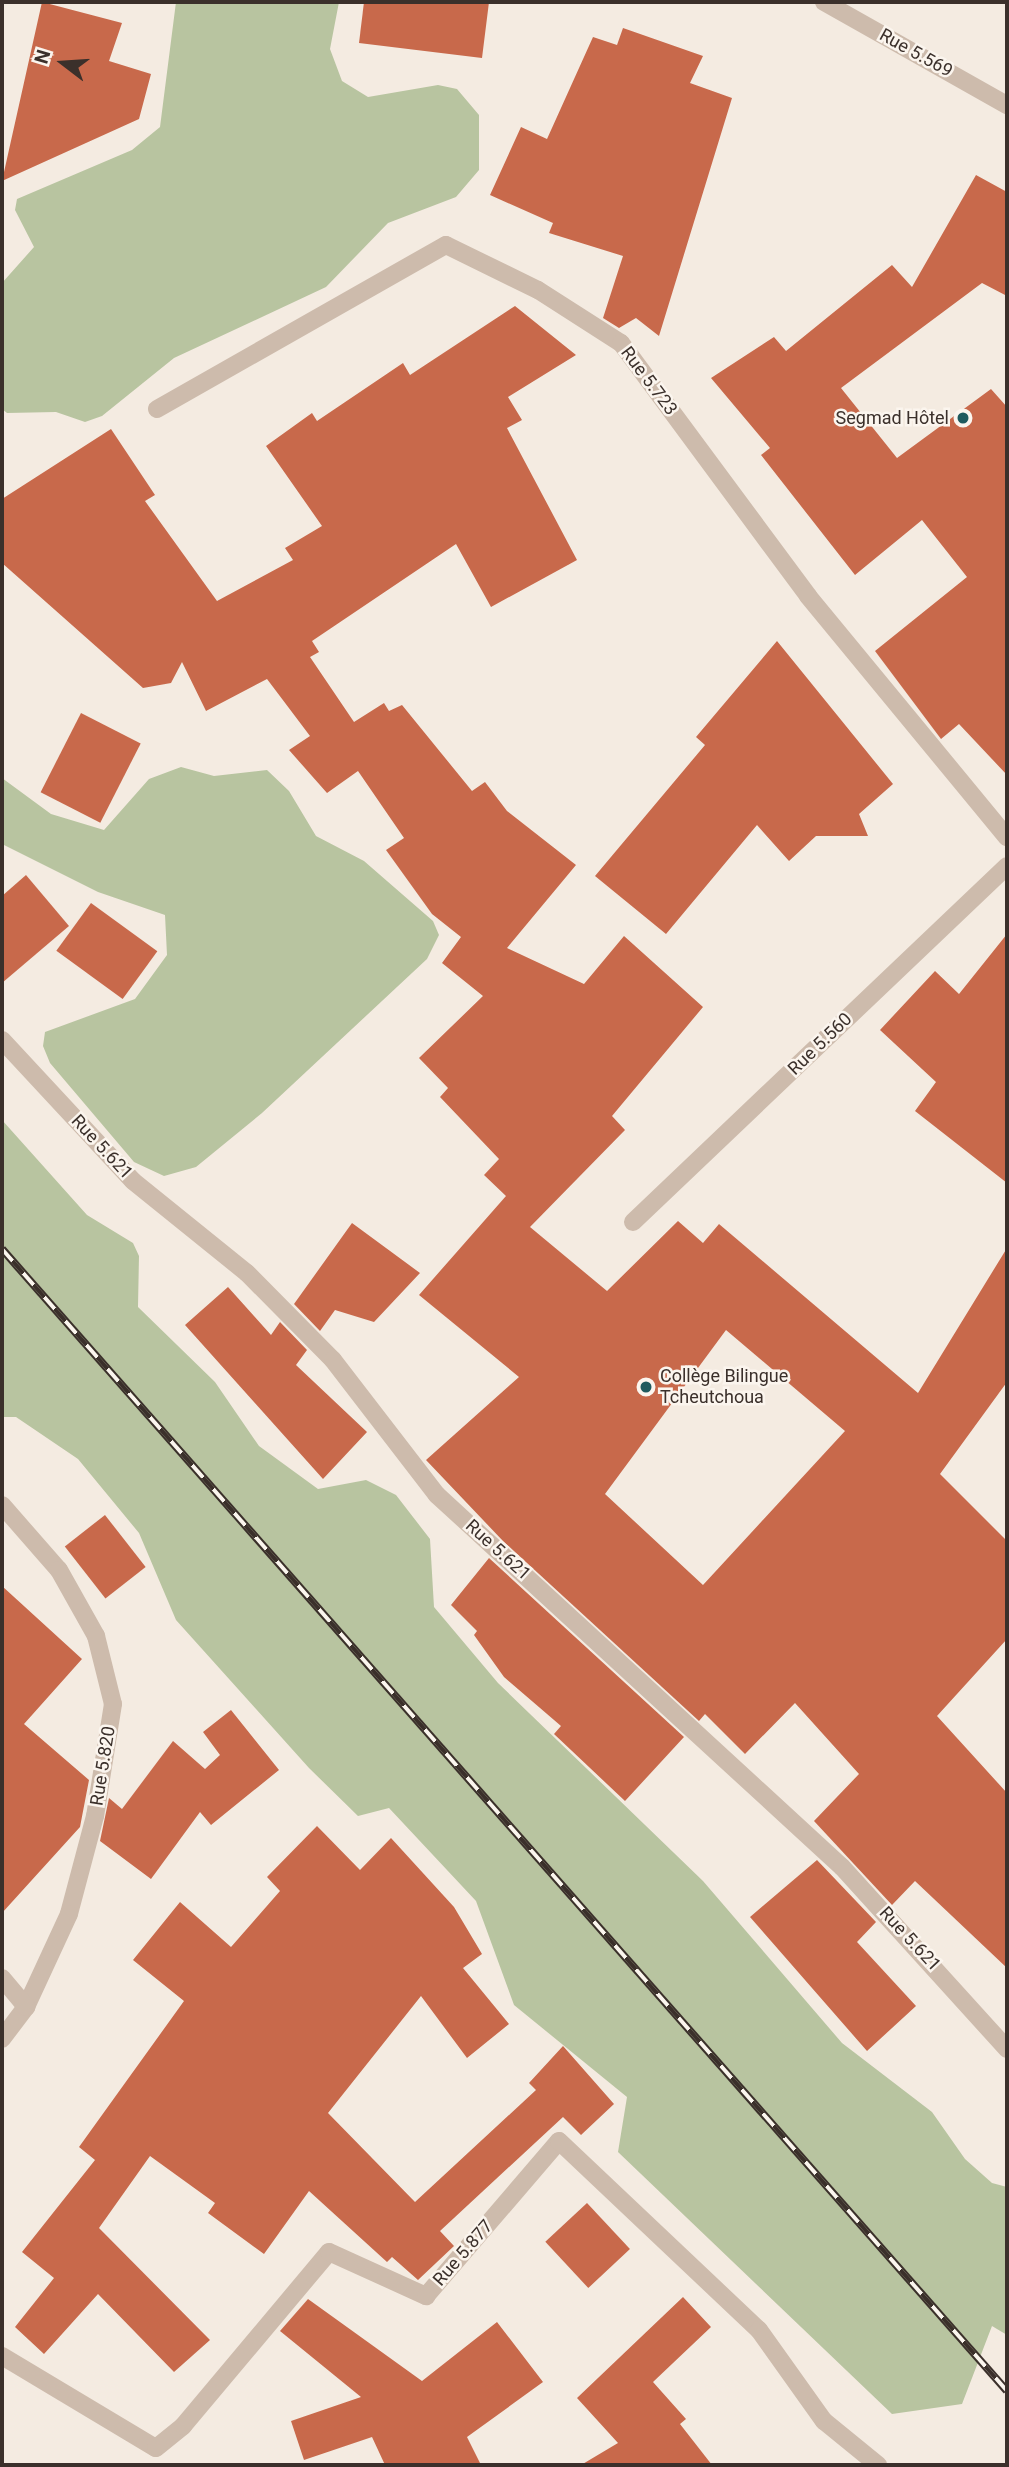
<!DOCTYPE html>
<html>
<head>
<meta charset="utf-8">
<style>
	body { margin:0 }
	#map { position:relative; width:1009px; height:2467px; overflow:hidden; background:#f4ebe1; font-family:Roboto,sans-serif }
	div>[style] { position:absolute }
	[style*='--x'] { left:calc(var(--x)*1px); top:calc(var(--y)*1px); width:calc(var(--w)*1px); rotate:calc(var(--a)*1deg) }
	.green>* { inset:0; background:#b8c4a0 }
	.building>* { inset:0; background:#c8694b; transform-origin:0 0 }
	.minor>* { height:18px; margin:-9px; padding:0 9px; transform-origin:9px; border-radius:9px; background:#cdbbac }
	.rail>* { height:8px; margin-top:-4px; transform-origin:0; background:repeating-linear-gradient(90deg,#fbf5ee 0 16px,#3b302b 0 32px); box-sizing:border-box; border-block:2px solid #3b302b }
	.dots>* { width:19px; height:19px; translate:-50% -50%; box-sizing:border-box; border:4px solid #fbf5ee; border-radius:50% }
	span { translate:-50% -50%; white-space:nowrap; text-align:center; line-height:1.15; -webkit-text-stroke:5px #fbf5ee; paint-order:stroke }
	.street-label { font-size:18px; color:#3b302b }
	.poi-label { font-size:18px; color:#3b302b }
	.right { translate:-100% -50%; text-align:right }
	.left { translate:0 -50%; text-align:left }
	.frame { position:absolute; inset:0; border:4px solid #3b302b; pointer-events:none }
	.north { position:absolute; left:28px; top:28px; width:70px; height:70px; -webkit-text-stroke:5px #fbf5ee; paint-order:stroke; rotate:287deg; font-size:19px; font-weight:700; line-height:28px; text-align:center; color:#3b302b }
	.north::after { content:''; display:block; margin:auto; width:24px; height:32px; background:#3b302b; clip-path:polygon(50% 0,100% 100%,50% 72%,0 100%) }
</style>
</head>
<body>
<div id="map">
	<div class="green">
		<div style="clip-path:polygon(176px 2px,339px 2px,330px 49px,342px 81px,368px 97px,438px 85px,457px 89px,479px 115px,479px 170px,456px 197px,388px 223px,326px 287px,174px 358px,102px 416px,85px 422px,56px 412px,7px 413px,2px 409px,2px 283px,34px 247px,15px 210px,17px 199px,132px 150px,160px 127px)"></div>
		<div style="clip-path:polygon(181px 767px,214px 776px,267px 770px,289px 791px,316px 836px,364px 861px,433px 921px,439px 935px,427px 959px,262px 1113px,196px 1167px,164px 1176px,134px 1162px,50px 1063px,43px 1046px,45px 1032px,135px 999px,167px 955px,165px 915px,98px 892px,2px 844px,2px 778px,51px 814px,104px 830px,149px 779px)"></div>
		<div style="clip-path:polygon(2px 1120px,87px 1215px,133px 1243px,139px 1256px,138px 1307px,215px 1382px,259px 1446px,318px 1489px,366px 1480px,396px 1495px,430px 1539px,434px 1607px,498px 1683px,703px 1881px,842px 2043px,932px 2112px,965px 2159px,992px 2183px,1007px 2187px,1007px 2335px,992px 2326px,962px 2404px,892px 2414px,618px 2152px,627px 2097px,514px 2005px,476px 1901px,389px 1808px,358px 1816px,309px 1768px,176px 1620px,139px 1533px,78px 1459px,16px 1417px,2px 1417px)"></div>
	</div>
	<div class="building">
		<div style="clip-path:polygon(42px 2px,122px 23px,109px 61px,151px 74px,139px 119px,2px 181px)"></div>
		<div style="clip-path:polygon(364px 2px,489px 2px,482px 58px,359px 43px)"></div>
		<div style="clip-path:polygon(623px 28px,703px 56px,690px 83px,732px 98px,659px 336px,636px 318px,619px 328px,603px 318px,623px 256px,549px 233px,553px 223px,490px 195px,521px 127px,547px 139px,593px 37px,617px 45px)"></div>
		<div style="clip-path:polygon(976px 175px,1007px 192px,1007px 296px,982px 283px,841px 388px,897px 458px,991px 389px,1007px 407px,1007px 775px,959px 724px,941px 739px,875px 651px,967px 577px,922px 520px,855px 575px,761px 455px,770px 448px,711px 378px,774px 337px,786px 351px,892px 265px,912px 287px)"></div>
		<div style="clip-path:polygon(evenodd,515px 306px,576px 355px,508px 397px,522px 420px,507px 428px,577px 560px,491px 607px,456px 544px,312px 641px,319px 652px,310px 657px,354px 722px,384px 703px,389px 711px,402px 705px,472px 791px,485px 782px,507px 811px,576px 865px,507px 948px,584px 984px,624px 936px,703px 1007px,612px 1116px,625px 1130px,530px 1227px,607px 1291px,678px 1221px,703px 1243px,719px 1224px,918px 1393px,1007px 1248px,1007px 1382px,940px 1474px,1007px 1541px,1007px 1639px,937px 1716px,1007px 1793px,1007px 1968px,915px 1881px,892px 1905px,814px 1821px,859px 1774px,795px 1703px,745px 1754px,705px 1714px,699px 1721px,503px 1541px,426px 1460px,519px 1377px,419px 1295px,506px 1196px,484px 1175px,499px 1159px,440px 1097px,448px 1088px,419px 1058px,483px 996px,442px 963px,461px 937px,432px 914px,386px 850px,404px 838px,358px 771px,327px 793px,289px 750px,310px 736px,267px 679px,206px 711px,182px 662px,171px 683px,143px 688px,2px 563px,2px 499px,111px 429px,155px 495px,145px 501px,217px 601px,293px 560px,285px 548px,322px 526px,266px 446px,312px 413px,317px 421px,403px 363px,410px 375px,515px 306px,726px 1330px,845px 1431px,703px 1585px,605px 1494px,726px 1330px)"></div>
		<div style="clip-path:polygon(777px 641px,893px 784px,859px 814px,868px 836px,816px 836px,789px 861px,757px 825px,666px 934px,595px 876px,705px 745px,696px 737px)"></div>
		<div style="left:81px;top:713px;width:67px;height:89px;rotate:27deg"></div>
		<div style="clip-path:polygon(26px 875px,69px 926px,2px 983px,2px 896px)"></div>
		<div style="left:91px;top:903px;width:82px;height:59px;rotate:36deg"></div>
		<div style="clip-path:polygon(1007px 934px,1007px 1183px,915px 1111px,936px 1082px,880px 1030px,935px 971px,959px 994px)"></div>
		<div style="clip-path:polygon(352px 1223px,420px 1273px,374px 1322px,335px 1310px,320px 1331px,294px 1304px)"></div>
		<div style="clip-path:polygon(228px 1287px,271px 1335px,280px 1322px,307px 1350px,296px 1365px,367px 1432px,323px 1479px,185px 1325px)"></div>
		<div style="left:105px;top:1515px;width:66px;height:51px;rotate:52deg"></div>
		<div style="clip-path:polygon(489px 1558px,684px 1737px,625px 1801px,554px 1734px,561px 1726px,504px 1677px,474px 1635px,477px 1631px,451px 1605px)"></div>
		<div style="clip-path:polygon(2px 1586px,82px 1659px,24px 1724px,89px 1780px,80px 1827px,2px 1913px)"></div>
		<div style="clip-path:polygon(231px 1710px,279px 1770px,211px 1825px,200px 1812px,151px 1879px,100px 1841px,109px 1798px,122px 1809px,173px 1741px,205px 1769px,220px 1755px,203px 1732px)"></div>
		<div style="clip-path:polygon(317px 1826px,360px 1870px,391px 1838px,454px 1907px,482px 1954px,463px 1968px,509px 2024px,467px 2058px,421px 1996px,328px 2113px,415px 2202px,536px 2090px,529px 2083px,563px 2046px,614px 2104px,581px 2135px,563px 2117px,440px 2231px,454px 2246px,418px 2280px,392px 2257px,387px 2262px,309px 2191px,264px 2254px,208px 2213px,215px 2203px,150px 2156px,99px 2228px,210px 2340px,174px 2372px,98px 2294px,44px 2354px,15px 2327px,54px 2278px,22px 2252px,95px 2160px,79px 2147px,184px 2001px,133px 1960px,180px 1902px,231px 1947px,280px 1891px,267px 1877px)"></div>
		<div style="clip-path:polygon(817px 1860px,876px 1922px,857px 1942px,916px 2006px,867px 2051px,750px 1917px)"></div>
		<div style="left:587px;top:2203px;width:63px;height:57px;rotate:47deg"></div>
		<div style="clip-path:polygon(683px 2297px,711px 2327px,653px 2382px,686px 2419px,680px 2424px,712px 2465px,581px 2465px,618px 2443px,577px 2398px)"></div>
		<div style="clip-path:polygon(308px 2299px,422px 2381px,497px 2322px,543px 2382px,467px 2437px,481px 2465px,385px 2465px,372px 2437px,304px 2460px,291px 2421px,361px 2397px,280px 2331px)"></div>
	</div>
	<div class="minor">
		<div style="--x:824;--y:2;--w:210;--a:29.4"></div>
		<div style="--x:157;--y:409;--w:332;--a:-29.6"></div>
		<div style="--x:446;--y:245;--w:102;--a:26.1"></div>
		<div style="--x:538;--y:290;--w:98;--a:32.6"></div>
		<div style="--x:621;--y:343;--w:315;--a:53.5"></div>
		<div style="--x:808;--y:596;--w:313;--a:50.5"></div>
		<div style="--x:2;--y:1040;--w:192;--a:47.1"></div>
		<div style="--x:133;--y:1181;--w:146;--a:38.9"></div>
		<div style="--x:247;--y:1273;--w:122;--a:45.3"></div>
		<div style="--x:333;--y:1360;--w:170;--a:52.4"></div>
		<div style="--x:437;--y:1495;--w:550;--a:42.57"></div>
		<div style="--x:842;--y:1867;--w:246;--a:47.8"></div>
		<div style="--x:633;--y:1222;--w:516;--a:-43.59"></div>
		<div style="--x:2;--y:1505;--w:86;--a:48.8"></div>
		<div style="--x:59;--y:1570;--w:76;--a:60.7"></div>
		<div style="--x:96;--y:1636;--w:70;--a:76"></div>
		<div style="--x:113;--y:1704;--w:113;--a:99.1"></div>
		<div style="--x:95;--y:1816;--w:101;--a:104.9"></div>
		<div style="--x:69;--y:1914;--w:102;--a:114.8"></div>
		<div style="--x:26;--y:2007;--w:40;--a:127"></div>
		<div style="--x:2;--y:1978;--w:38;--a:50"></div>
		<div style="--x:2;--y:2356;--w:179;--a:30.9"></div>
		<div style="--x:156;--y:2448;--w:35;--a:-39"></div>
		<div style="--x:183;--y:2426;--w:227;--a:-50"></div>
		<div style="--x:329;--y:2252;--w:107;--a:24.4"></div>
		<div style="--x:426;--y:2296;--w:204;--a:-49.4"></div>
		<div style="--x:559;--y:2141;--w:275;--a:43.4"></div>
		<div style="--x:759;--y:2330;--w:112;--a:54.5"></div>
		<div style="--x:824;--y:2421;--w:70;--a:39.2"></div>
	</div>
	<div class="rail">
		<div style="--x:2;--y:1249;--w:1521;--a:48.65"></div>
	</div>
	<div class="dots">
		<div style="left:963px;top:418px;background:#1f5a5e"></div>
		<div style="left:646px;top:1387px;background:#1f5a5e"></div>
	</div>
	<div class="street-label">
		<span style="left:916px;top:53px;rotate:29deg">Rue 5.569</span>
		<span style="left:649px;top:381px;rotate:53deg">Rue 5.723</span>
		<span style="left:820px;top:1044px;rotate:-44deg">Rue 5.560</span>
		<span style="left:102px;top:1147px;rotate:47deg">Rue 5.621</span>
		<span style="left:498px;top:1550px;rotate:42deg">Rue 5.621</span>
		<span style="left:103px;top:1766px;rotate:-81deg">Rue 5.820</span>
		<span style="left:910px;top:1939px;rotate:47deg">Rue 5.621</span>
		<span style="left:463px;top:2253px;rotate:-49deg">Rue 5.877</span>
	</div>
	<div class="poi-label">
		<span class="right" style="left:949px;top:418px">Segmad Hôtel</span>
		<span class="left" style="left:660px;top:1387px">Collège Bilingue<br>Tcheutchoua</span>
	</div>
	<div class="frame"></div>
	<div class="north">N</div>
</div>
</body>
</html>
